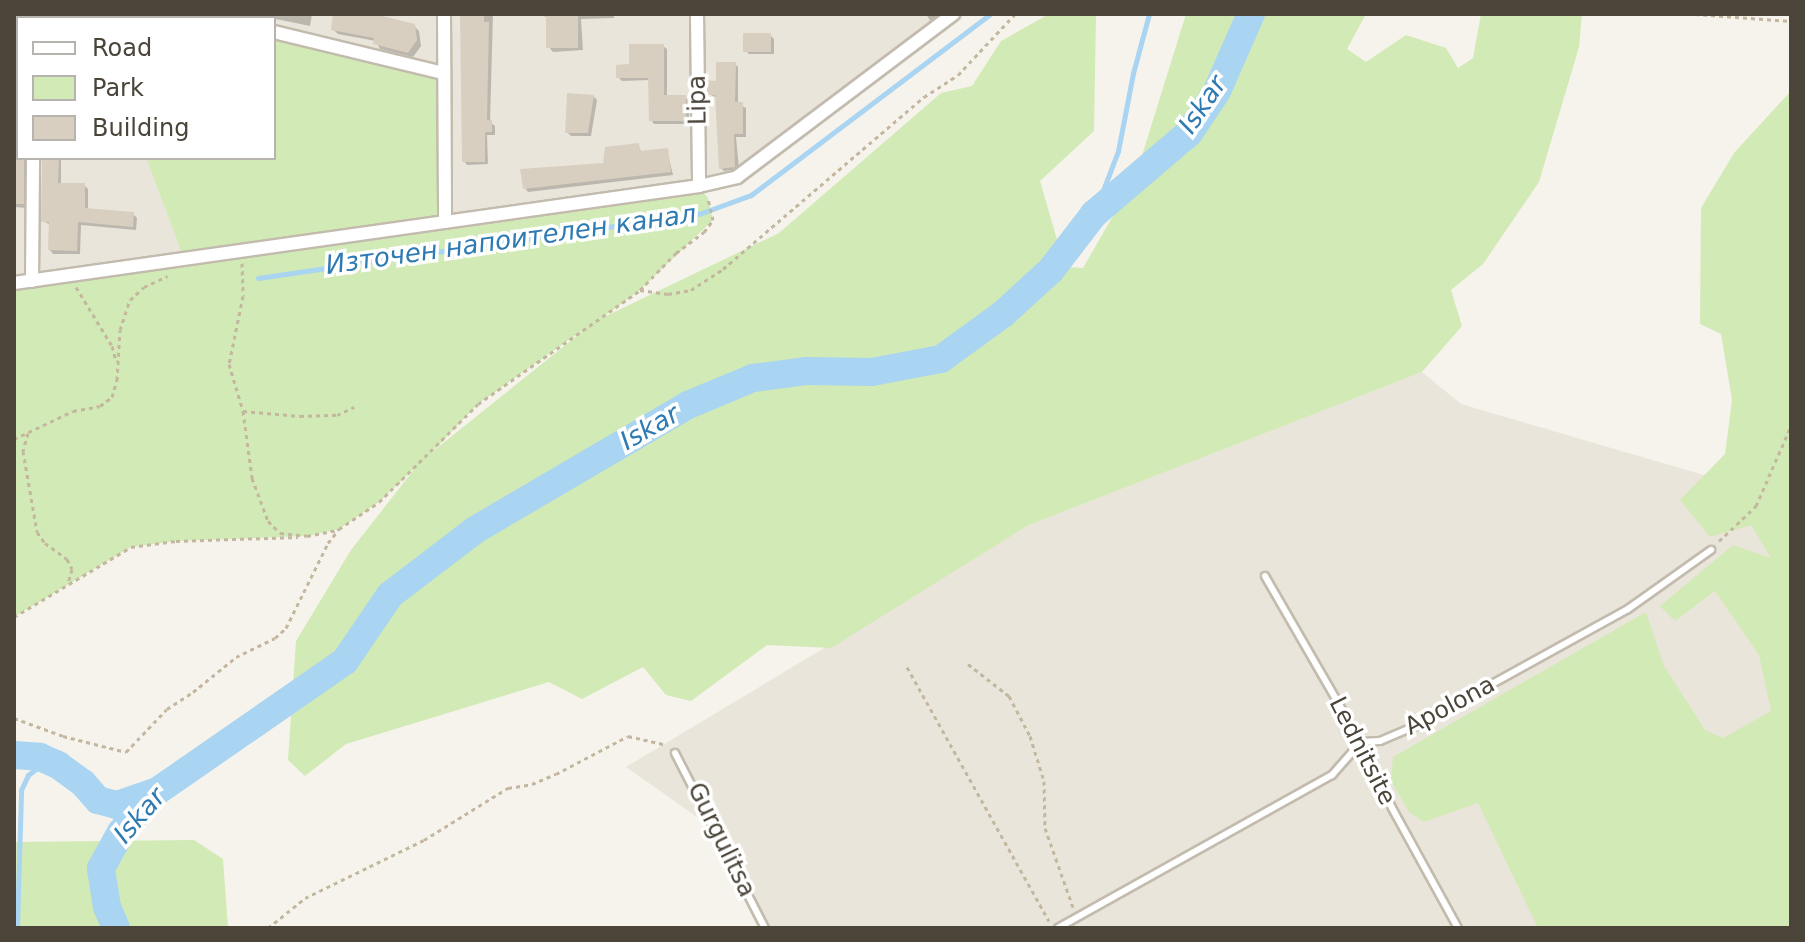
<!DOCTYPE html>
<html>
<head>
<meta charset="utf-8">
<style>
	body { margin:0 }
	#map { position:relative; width:1805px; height:942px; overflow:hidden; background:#f6f3ec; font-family:"DejaVu Sans",sans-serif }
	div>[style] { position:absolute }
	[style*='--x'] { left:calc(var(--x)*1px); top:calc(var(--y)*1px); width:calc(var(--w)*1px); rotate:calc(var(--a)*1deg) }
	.residential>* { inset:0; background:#eae5da }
	.green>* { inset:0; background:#d2eab5 }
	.shadow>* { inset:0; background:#0003 }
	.stream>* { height:5px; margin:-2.5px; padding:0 2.5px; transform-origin:2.5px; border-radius:2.5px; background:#a9d4f2 }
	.river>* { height:28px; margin:-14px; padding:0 14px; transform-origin:14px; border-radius:14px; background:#a9d4f2 }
	.building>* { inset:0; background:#d8cfc1; transform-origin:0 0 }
	.path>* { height:3px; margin-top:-1.5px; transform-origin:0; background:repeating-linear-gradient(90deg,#c4b79f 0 4px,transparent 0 8px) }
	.roads { filter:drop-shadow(2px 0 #c2bbae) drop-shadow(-2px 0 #c2bbae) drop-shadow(0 2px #c2bbae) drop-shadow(0 -2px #c2bbae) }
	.lane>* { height:6px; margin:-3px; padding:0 3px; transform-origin:3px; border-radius:3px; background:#fff }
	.street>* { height:12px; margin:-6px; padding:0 6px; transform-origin:6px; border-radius:6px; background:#fff }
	span { translate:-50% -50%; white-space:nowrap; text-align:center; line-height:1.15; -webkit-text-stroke:7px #fff; paint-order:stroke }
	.street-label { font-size:24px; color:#4b4439 }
	.water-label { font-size:26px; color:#2e7ab2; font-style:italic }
	.frame { position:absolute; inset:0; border:16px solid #4b4439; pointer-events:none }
	.legend { position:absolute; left:16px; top:16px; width:260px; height:144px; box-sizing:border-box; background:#fff; border:2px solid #b7b4b0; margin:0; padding:10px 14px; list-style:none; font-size:24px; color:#4b4439 }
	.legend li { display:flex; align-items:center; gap:16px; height:40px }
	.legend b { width:40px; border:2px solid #b7b4b0 }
</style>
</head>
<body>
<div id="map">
	<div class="residential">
		<div style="clip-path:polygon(14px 14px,157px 14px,157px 18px,18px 18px,18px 158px,146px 158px,184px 259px,14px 283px)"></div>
		<div style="clip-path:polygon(199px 14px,953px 14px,737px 177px,445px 222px,274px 32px,274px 18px,216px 18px)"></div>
		<div style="clip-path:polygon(1422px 372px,1461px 404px,1707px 476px,1791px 531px,1791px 928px,758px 928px,707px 824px,626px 767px,1029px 525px)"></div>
	</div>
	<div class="green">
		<div style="clip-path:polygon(evenodd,1049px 14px,1096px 14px,1094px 131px,1040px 181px,1065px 267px,1083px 268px,1135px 178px,1186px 14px,1241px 14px,1241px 26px,1253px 29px,1261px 14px,1366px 14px,1347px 49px,1366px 62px,1406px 35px,1446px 48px,1458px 68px,1473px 58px,1481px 14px,1582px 14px,1579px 47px,1539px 182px,1483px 264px,1451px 290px,1462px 326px,1422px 372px,1029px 525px,831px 648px,767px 645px,691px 701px,666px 695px,643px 667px,582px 699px,549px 682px,346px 744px,305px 776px,288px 760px,296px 641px,351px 550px,416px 467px,379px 502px,339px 529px,307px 536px,176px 541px,131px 547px,14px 617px,14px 283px,184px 259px,146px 158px,274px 158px,274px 32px,444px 73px,446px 222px,699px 186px,708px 198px,713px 220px,640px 290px,602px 318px,779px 233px,941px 93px,972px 86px,1001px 41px,1049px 14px,583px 330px,583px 331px,432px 452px,478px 404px,583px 330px)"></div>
		<div style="clip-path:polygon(1789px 93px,1791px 928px,1538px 928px,1478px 803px,1424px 822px,1409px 812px,1391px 781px,1393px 757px,1646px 612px,1664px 666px,1705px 730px,1723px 738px,1771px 711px,1759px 655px,1715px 591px,1675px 621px,1660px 606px,1733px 545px,1771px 558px,1751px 525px,1710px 537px,1680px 500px,1725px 454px,1732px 400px,1721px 334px,1700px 324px,1701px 208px,1734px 153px)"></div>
		<div style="clip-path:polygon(194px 840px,223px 859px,228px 928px,14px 928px,14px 842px)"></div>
	</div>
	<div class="shadow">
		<div style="clip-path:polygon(51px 14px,83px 14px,91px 18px,51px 18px)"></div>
		<div style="clip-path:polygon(105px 14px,139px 14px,137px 18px,111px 18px)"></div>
		<div style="clip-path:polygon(251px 14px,312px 14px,310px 26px)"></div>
		<div style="clip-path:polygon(335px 14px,371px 14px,414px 26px,419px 31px,421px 46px,413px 57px,380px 49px,376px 41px,338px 34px,333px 29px)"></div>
		<div style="clip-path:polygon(462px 14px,493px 14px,490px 122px,495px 126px,495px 135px,487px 135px,488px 164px,467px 165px,464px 161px)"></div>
		<div style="clip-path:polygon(540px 14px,614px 14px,614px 18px,581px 19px,583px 50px,553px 52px,549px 47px,548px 18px)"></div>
		<div style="clip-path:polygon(926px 14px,943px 14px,931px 22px)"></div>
		<div style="clip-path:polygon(770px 35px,774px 39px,774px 54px,749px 54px,746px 51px)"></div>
		<div style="clip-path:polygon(663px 46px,667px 49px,667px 97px,685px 97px,689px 101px,689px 124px,654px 124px,651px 120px,650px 80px,622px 81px,618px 77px)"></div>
		<div style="clip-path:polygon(735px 64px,738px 67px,738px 104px,746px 108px,746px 137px,736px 137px,739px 169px,724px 171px,721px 168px,717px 98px,709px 94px)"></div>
		<div style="clip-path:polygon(593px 96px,597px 100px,591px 136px,571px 136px,567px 132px)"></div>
		<div style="clip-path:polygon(14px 109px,18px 109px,18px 158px,31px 158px,27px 208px,14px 207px)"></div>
		<div style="clip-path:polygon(638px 145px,642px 153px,667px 150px,673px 175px,528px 192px,525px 188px,605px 164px)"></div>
		<div style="clip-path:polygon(44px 158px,61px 158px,61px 185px,84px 185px,88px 189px,88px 210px,133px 214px,137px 218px,136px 230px,81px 225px,80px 254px,53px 254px,50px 250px,51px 225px,43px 221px)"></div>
	</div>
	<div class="stream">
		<div style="--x:1094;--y:214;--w:67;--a:-69.1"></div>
		<div style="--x:1118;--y:151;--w:79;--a:-79.1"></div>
		<div style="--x:1133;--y:73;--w:61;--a:-74.8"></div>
		<div style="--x:258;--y:278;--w:446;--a:-8.3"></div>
		<div style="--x:699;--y:214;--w:55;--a:-20.1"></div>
		<div style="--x:751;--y:195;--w:300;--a:-37.1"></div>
		<div style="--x:17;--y:928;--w:138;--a:-88.3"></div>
		<div style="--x:21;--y:790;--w:17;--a:-65"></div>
		<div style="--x:28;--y:775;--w:15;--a:-37"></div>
		<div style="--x:40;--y:766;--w:18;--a:-3"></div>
	</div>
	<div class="river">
		<div style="--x:14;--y:755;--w:26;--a:4"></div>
		<div style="--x:40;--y:757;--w:20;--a:24"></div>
		<div style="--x:58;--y:765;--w:31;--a:36"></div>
		<div style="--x:83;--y:783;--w:23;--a:49"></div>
		<div style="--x:98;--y:800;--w:20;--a:15"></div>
		<div style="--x:117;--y:805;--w:40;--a:-18.9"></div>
		<div style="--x:116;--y:928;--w:23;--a:-113"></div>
		<div style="--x:107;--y:907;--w:39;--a:-99"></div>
		<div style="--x:101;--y:868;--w:41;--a:-60.9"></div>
		<div style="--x:121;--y:832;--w:53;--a:-48.8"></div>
		<div style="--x:156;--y:792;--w:230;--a:-34.7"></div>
		<div style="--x:345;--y:661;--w:80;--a:-55.7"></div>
		<div style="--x:390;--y:595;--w:107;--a:-37.4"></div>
		<div style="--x:475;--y:530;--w:247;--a:-30.4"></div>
		<div style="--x:688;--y:405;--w:70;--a:-22.6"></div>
		<div style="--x:753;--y:378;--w:53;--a:-7.5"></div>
		<div style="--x:806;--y:371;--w:66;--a:0.9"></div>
		<div style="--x:872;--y:372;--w:70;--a:-10.7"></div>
		<div style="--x:941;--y:359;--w:77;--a:-36"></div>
		<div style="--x:1003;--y:314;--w:65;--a:-42.5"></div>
		<div style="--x:1051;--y:270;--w:71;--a:-52.5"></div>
		<div style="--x:1094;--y:214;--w:125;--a:-40.5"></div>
		<div style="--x:1189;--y:133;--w:50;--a:-56.3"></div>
		<div style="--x:1217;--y:91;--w:84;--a:-66.2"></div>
	</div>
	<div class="building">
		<div style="clip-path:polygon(333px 14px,374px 14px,415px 24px,417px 40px,408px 53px,373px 44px,374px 38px,331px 30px)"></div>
		<div style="clip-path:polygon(460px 14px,484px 14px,484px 22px,489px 22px,487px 120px,492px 120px,492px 132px,485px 132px,485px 162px,462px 162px)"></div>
		<div style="left:546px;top:14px;width:32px;height:34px"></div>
		<div style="left:743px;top:33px;width:28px;height:19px"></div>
		<div style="clip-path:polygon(629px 44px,664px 44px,664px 95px,686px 95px,686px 121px,649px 121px,648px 78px,616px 78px,616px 65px,629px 64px)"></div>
		<div style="clip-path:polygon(716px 62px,736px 62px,735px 102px,743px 102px,743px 134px,734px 134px,735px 167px,719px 169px,715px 95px,707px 95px,707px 80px,716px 81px)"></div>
		<div style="clip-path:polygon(567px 93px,594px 95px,588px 133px,565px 133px)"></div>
		<div style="clip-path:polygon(639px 143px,640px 151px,668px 148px,671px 172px,523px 189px,520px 169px,603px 163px,605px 147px)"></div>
		<div style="left:14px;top:158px;width:10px;height:46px"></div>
		<div style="clip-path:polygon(42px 158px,59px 158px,58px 183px,85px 183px,85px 208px,134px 212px,133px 227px,78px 222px,77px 251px,48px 250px,49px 222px,41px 222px)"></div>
	</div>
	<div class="path">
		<div style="--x:1695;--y:14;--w:96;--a:4.2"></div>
		<div style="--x:242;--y:263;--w:33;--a:88"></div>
		<div style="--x:243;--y:296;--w:69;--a:101.6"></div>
		<div style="--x:229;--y:364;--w:49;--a:73.4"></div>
		<div style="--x:243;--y:411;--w:68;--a:82.3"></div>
		<div style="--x:252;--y:478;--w:46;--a:69.6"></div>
		<div style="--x:268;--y:521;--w:17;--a:45"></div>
		<div style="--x:280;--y:533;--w:27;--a:6"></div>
		<div style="--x:307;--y:536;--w:31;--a:-11"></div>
		<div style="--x:76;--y:287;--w:69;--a:58.6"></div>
		<div style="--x:112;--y:346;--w:16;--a:75"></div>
		<div style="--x:640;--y:290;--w:28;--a:8"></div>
		<div style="--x:668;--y:294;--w:23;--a:-10"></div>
		<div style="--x:691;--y:290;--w:38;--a:-33"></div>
		<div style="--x:723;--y:269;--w:265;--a:-40.6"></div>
		<div style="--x:924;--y:97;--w:40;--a:-32.9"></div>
		<div style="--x:958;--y:75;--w:83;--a:-46.9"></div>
		<div style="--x:243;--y:411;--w:57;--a:5"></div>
		<div style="--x:300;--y:416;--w:37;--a:-2"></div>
		<div style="--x:337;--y:415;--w:19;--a:-25"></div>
		<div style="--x:28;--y:433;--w:19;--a:106"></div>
		<div style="--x:23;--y:451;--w:82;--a:80.2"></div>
		<div style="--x:37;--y:532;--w:14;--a:54"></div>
		<div style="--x:45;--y:543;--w:27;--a:36"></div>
		<div style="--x:67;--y:559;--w:11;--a:63"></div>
		<div style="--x:72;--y:569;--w:15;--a:106"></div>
		<div style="--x:14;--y:439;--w:65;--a:-25.4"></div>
		<div style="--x:73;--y:411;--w:27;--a:-10"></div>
		<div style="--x:100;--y:406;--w:15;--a:-37"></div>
		<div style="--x:112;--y:397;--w:18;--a:-74"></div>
		<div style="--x:117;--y:380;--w:50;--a:-86.6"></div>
		<div style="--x:120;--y:330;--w:32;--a:-72"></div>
		<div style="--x:130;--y:300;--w:19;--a:-43"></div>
		<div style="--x:144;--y:287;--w:26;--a:-25"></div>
		<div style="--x:1719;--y:541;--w:51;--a:-43.4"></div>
		<div style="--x:1756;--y:506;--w:87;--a:-66.4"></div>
		<div style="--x:14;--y:617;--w:136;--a:-30.9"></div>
		<div style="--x:131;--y:547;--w:45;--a:-7.6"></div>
		<div style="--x:176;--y:541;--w:122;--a:-1.9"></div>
		<div style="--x:968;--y:664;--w:52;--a:38"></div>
		<div style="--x:1009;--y:696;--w:45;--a:62.3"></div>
		<div style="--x:1030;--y:736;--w:47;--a:72.7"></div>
		<div style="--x:1044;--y:781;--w:47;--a:88.8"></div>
		<div style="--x:1045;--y:828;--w:84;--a:70.5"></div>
		<div style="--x:907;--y:667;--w:291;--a:60.8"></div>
		<div style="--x:14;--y:718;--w:52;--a:20.2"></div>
		<div style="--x:63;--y:736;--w:65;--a:14.3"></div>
		<div style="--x:126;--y:752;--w:59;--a:-46.4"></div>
		<div style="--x:167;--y:709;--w:31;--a:-33"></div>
		<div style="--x:193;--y:692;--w:55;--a:-39.1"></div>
		<div style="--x:236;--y:657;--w:43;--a:-26"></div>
		<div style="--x:275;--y:638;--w:15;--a:-42"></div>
		<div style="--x:286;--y:628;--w:95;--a:-63.7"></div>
		<div style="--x:328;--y:543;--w:18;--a:-52"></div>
		<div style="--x:339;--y:529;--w:48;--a:-34"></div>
		<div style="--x:379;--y:502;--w:139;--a:-44.7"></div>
		<div style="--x:478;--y:404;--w:198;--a:-35.1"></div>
		<div style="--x:640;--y:290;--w:52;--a:-45.8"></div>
		<div style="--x:676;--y:253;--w:35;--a:-37"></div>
		<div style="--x:704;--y:232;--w:15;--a:-53"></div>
		<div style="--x:713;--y:220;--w:22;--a:-103"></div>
		<div style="--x:268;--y:928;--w:48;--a:-39"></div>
		<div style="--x:305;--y:898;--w:132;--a:-26"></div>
		<div style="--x:424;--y:840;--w:99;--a:-31.8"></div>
		<div style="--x:508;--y:788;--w:24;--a:-9"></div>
		<div style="--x:532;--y:784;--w:26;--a:-23"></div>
		<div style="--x:556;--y:774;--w:81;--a:-27.8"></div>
		<div style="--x:628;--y:736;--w:39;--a:13"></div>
	</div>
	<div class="roads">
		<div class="lane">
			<div style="--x:1265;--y:576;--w:192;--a:60"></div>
			<div style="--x:1361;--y:742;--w:73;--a:64.8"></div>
			<div style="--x:1392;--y:808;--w:137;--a:61.2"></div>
			<div style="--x:675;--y:753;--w:197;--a:62.8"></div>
			<div style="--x:1058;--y:928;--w:314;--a:-29.2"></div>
			<div style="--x:1332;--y:775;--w:44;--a:-48.7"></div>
			<div style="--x:1361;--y:742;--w:19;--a:-3"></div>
			<div style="--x:1380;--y:741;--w:39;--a:-23"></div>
			<div style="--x:1416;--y:726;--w:242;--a:-28.9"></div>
			<div style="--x:1628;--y:609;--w:102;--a:-35.4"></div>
		</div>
		<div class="street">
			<div style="--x:199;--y:14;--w:16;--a:14"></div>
			<div style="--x:444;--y:14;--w:208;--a:89.7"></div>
			<div style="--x:697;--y:14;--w:172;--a:89.3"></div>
			<div style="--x:37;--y:18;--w:4;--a:-90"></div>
			<div style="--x:274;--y:32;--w:175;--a:13.6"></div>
			<div style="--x:14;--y:55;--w:4;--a:-14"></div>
			<div style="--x:32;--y:281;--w:123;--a:-89.5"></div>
			<div style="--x:14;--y:283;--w:692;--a:-8.06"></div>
			<div style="--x:699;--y:186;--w:39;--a:-13"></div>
			<div style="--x:737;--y:177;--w:271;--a:-37"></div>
		</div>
	</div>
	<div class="street-label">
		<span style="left:698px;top:100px;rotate:-91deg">Lipa</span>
		<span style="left:1450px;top:706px;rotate:-28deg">Apolona</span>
		<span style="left:1362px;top:751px;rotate:63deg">Lednitsite</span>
		<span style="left:721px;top:840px;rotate:64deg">Gurgulitsa</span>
	</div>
	<div class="water-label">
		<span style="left:1203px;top:105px;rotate:-56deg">Iskar</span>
		<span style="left:511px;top:240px;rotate:-8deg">Източен напоителен канал</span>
		<span style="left:650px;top:428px;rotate:-30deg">Iskar</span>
		<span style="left:140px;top:816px;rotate:-49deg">Iskar</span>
	</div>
	<div class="frame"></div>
	<ul class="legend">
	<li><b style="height:10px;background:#fff"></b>Road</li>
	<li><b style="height:22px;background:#d2eab5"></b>Park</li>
	<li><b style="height:22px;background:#d8cfc1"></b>Building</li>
	</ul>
</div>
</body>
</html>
